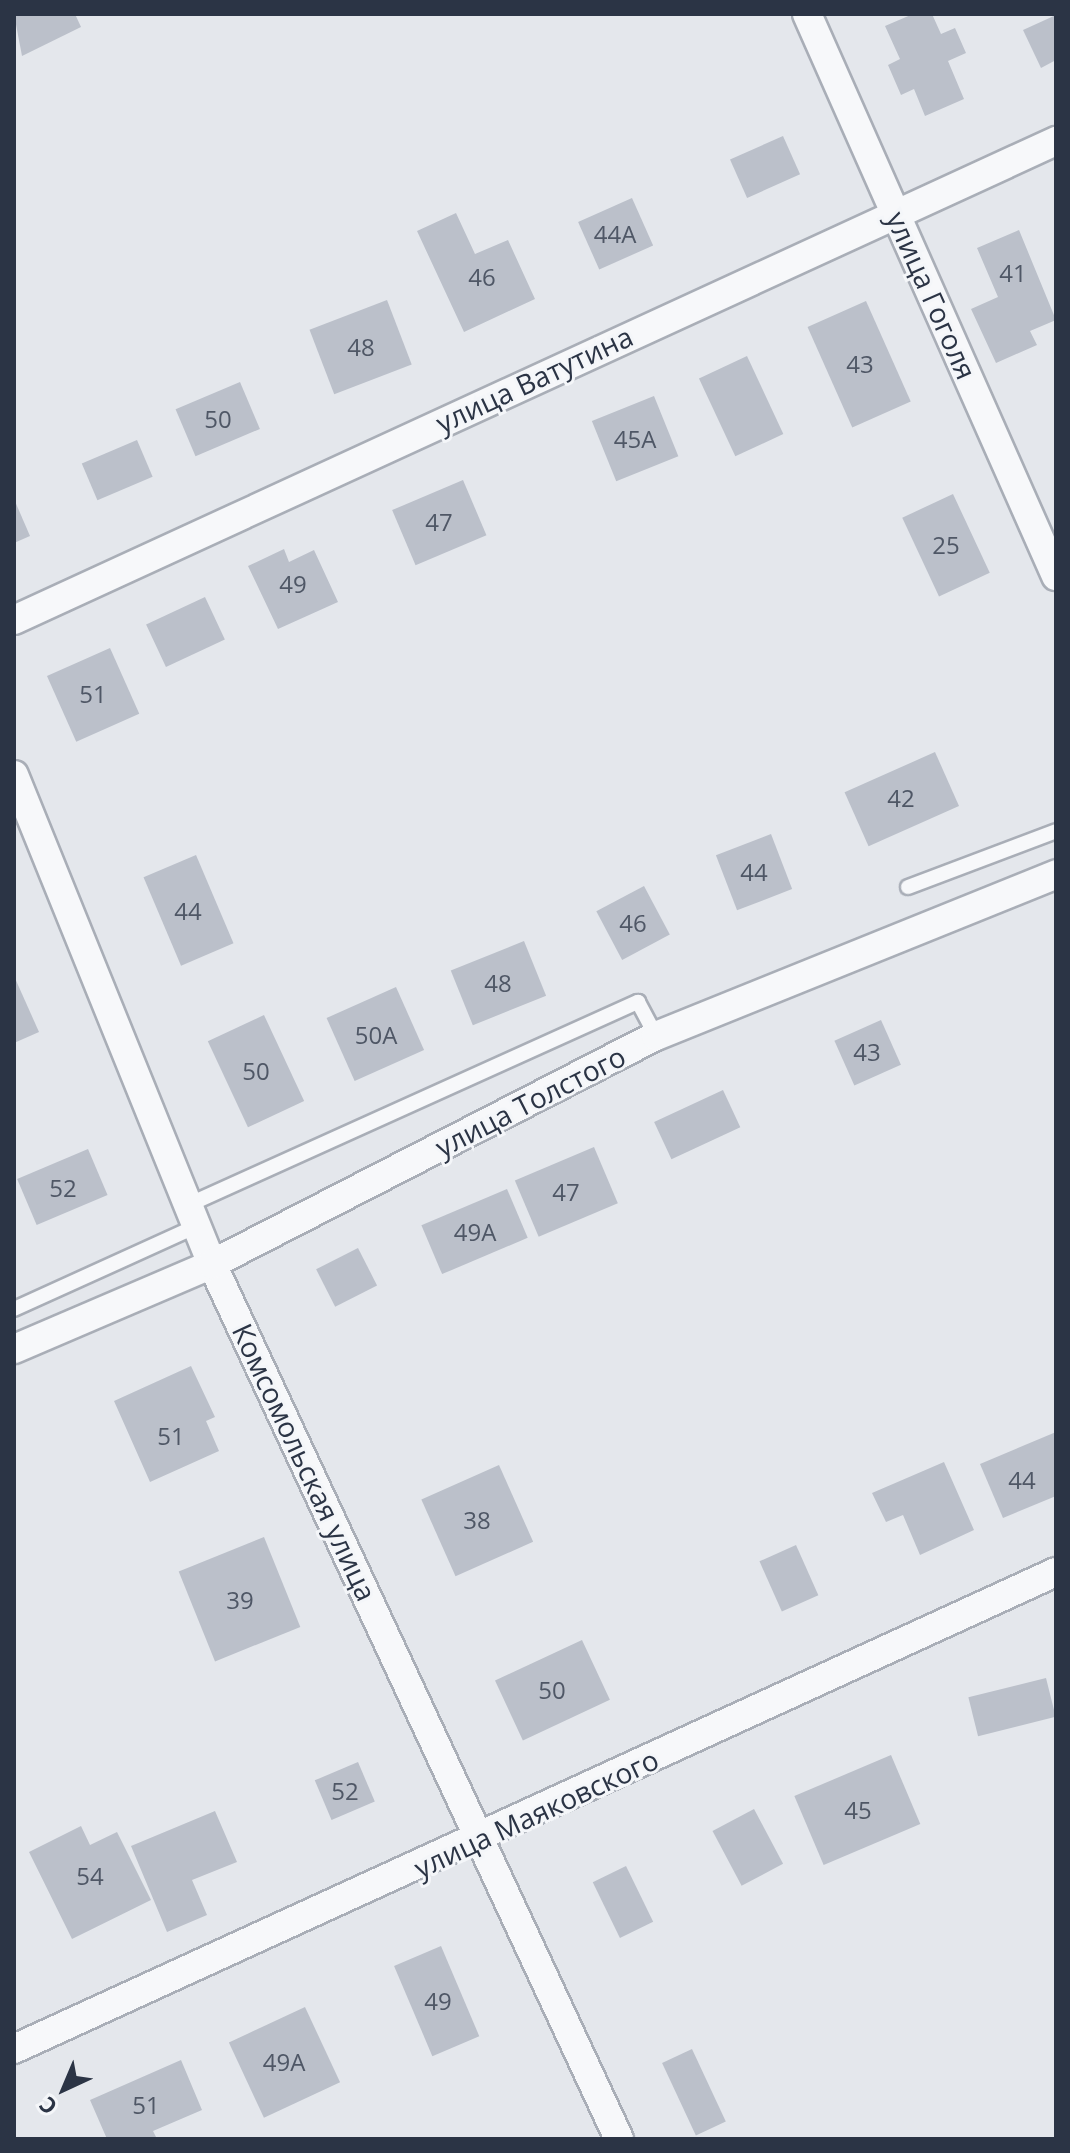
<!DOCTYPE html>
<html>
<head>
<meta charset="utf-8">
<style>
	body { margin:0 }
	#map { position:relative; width:1070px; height:2153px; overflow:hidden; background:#e4e7ec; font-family:"Open Sans",sans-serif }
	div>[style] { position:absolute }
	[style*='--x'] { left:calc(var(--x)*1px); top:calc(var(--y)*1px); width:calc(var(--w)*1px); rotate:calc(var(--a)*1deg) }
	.building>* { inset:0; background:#bbc0ca; transform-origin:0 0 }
	.roads { filter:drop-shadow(2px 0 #a9aeb7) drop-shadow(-2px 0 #a9aeb7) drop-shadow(0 2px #a9aeb7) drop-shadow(0 -2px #a9aeb7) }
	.lane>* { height:14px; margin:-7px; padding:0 7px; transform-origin:7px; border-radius:7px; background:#f7f8fa }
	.street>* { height:28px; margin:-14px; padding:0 14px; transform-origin:14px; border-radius:14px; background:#f7f8fa }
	span { translate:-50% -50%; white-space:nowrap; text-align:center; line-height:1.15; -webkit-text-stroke:6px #f4f6f9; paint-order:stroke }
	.number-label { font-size:24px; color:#4f5766 }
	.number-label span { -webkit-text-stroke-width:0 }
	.street-label { font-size:28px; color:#2b3445 }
	.frame { position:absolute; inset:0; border:16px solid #2b3445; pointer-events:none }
	.north { position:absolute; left:24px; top:2049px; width:80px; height:80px; -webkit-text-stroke:6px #f4f6f9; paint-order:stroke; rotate:224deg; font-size:22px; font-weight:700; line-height:32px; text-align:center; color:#2b3445 }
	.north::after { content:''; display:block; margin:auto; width:28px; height:36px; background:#2b3445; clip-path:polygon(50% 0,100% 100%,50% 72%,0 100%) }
</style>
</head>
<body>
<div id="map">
	<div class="building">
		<div style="clip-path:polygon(14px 14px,75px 14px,81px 27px,22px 56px)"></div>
		<div style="clip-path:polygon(913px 14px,932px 14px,941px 34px,955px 28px,966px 53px,948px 61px,964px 99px,925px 116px,914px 89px,901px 95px,888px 65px,900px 59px,885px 26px)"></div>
		<div style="clip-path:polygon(1056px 15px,1056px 60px,1041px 68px,1023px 30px)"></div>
		<div style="left:783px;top:136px;width:42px;height:58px;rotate:66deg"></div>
		<div style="left:632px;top:198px;width:52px;height:59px;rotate:66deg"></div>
		<div style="clip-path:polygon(456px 213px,475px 254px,508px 240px,535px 299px,464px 332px,417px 231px)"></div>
		<div style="clip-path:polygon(1019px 230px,1056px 320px,1030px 331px,1037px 345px,996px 363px,971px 309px,998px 297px,977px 248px)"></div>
		<div style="left:387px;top:300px;width:69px;height:83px;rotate:69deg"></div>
		<div style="left:866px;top:301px;width:110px;height:64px;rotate:66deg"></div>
		<div style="left:747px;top:356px;width:86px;height:53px;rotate:65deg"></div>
		<div style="left:240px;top:382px;width:51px;height:70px;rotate:67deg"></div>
		<div style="left:654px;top:396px;width:65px;height:67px;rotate:68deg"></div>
		<div style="left:137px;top:440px;width:40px;height:60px;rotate:67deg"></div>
		<div style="left:463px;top:480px;width:60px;height:77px;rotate:67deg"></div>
		<div style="left:953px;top:494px;width:87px;height:56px;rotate:65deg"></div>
		<div style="clip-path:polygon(14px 499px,30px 536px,14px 543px)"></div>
		<div style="clip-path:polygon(284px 549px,289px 562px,314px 550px,338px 602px,278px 629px,248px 566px)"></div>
		<div style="left:205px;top:597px;width:47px;height:65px;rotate:65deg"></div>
		<div style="left:110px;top:648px;width:72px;height:69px;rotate:66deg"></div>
		<div style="left:935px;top:752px;width:59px;height:99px;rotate:66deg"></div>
		<div style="left:771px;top:834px;width:59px;height:59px;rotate:69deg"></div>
		<div style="left:196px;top:855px;width:96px;height:57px;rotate:67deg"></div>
		<div style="left:644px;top:886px;width:55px;height:54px;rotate:62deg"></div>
		<div style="left:524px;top:941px;width:59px;height:79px;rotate:68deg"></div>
		<div style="clip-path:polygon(14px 976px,39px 1032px,14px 1043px)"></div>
		<div style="left:396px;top:987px;width:69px;height:76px;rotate:66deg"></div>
		<div style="left:264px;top:1015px;width:95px;height:62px;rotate:65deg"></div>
		<div style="left:881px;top:1020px;width:49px;height:51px;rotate:66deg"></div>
		<div style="left:723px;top:1090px;width:41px;height:76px;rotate:65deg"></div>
		<div style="left:594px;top:1147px;width:61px;height:86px;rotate:67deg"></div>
		<div style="left:88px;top:1149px;width:50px;height:77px;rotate:67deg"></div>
		<div style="left:507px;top:1189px;width:53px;height:93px;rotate:67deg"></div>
		<div style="left:358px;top:1248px;width:42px;height:47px;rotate:63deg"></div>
		<div style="clip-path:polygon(191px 1366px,215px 1417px,206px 1421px,219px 1451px,150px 1482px,114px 1401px)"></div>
		<div style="clip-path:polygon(1056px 1432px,1056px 1496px,1003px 1518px,980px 1464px)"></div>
		<div style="clip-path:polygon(944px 1462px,974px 1530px,920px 1555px,903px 1515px,886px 1522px,872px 1493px)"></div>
		<div style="left:499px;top:1465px;width:84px;height:85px;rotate:66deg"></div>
		<div style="left:264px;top:1537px;width:97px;height:92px;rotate:68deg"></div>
		<div style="left:796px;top:1545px;width:55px;height:40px;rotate:66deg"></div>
		<div style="left:582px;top:1640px;width:66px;height:96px;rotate:65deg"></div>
		<div style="left:1046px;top:1678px;width:40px;height:80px;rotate:76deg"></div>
		<div style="left:891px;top:1755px;width:75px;height:105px;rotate:67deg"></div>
		<div style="left:358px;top:1762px;width:43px;height:47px;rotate:67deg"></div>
		<div style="left:754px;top:1809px;width:62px;height:47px;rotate:62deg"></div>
		<div style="clip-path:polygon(215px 1811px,237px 1862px,192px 1880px,207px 1915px,167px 1932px,131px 1846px)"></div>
		<div style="clip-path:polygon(81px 1826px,90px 1845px,117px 1832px,151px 1900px,72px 1939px,29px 1852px)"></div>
		<div style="left:626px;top:1866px;width:62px;height:37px;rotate:64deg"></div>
		<div style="left:441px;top:1946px;width:98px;height:51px;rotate:67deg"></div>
		<div style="left:305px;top:2007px;width:83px;height:84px;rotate:65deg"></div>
		<div style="left:692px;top:2049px;width:80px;height:33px;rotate:65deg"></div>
		<div style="clip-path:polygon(181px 2060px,202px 2110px,153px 2131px,157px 2139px,107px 2139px,90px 2100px)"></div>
	</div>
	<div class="roads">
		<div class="lane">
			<div style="--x:908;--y:887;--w:158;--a:-20.7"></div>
			<div style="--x:188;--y:1205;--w:494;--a:-24.3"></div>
			<div style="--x:638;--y:1002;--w:38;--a:62"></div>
			<div style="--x:14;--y:1309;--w:201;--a:-24.4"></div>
		</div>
		<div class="street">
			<div style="--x:807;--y:14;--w:615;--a:66.1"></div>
			<div style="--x:14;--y:620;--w:1147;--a:-24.69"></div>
			<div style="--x:14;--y:775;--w:528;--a:67.96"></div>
			<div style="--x:212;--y:1264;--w:965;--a:65.05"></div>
			<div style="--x:14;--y:1349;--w:215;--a:-23.2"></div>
			<div style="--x:212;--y:1264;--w:499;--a:-27.2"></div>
			<div style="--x:656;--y:1036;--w:432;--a:-22"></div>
			<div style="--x:14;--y:2049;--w:1146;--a:-24.6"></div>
		</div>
	</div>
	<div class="number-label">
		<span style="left:615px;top:234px">44А</span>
		<span style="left:1013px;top:273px">41</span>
		<span style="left:482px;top:277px">46</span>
		<span style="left:361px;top:347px">48</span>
		<span style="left:860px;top:364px">43</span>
		<span style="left:218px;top:419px">50</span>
		<span style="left:635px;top:439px">45А</span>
		<span style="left:439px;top:522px">47</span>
		<span style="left:946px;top:545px">25</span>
		<span style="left:293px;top:584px">49</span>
		<span style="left:93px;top:694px">51</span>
		<span style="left:901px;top:798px">42</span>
		<span style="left:754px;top:872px">44</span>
		<span style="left:188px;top:911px">44</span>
		<span style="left:633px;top:923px">46</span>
		<span style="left:498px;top:983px">48</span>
		<span style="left:376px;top:1035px">50А</span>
		<span style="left:867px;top:1052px">43</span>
		<span style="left:256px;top:1071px">50</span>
		<span style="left:63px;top:1188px">52</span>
		<span style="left:566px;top:1192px">47</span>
		<span style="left:475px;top:1232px">49А</span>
		<span style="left:171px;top:1436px">51</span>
		<span style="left:1022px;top:1480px">44</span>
		<span style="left:477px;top:1520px">38</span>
		<span style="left:240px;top:1600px">39</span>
		<span style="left:552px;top:1690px">50</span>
		<span style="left:345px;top:1791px">52</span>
		<span style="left:858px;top:1810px">45</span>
		<span style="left:90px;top:1876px">54</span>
		<span style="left:438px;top:2001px">49</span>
		<span style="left:284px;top:2062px">49А</span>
		<span style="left:146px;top:2105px">51</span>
	</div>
	<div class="street-label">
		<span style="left:932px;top:295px;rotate:66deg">улица Гоголя</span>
		<span style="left:534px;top:379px;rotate:-25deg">улица Ватутина</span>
		<span style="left:530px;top:1101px;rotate:-27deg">улица Толстого</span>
		<span style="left:305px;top:1462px;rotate:65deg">Комсомольская улица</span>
		<span style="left:536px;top:1813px;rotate:-25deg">улица Маяковского</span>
	</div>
	<div class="frame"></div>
	<div class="north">С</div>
</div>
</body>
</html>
